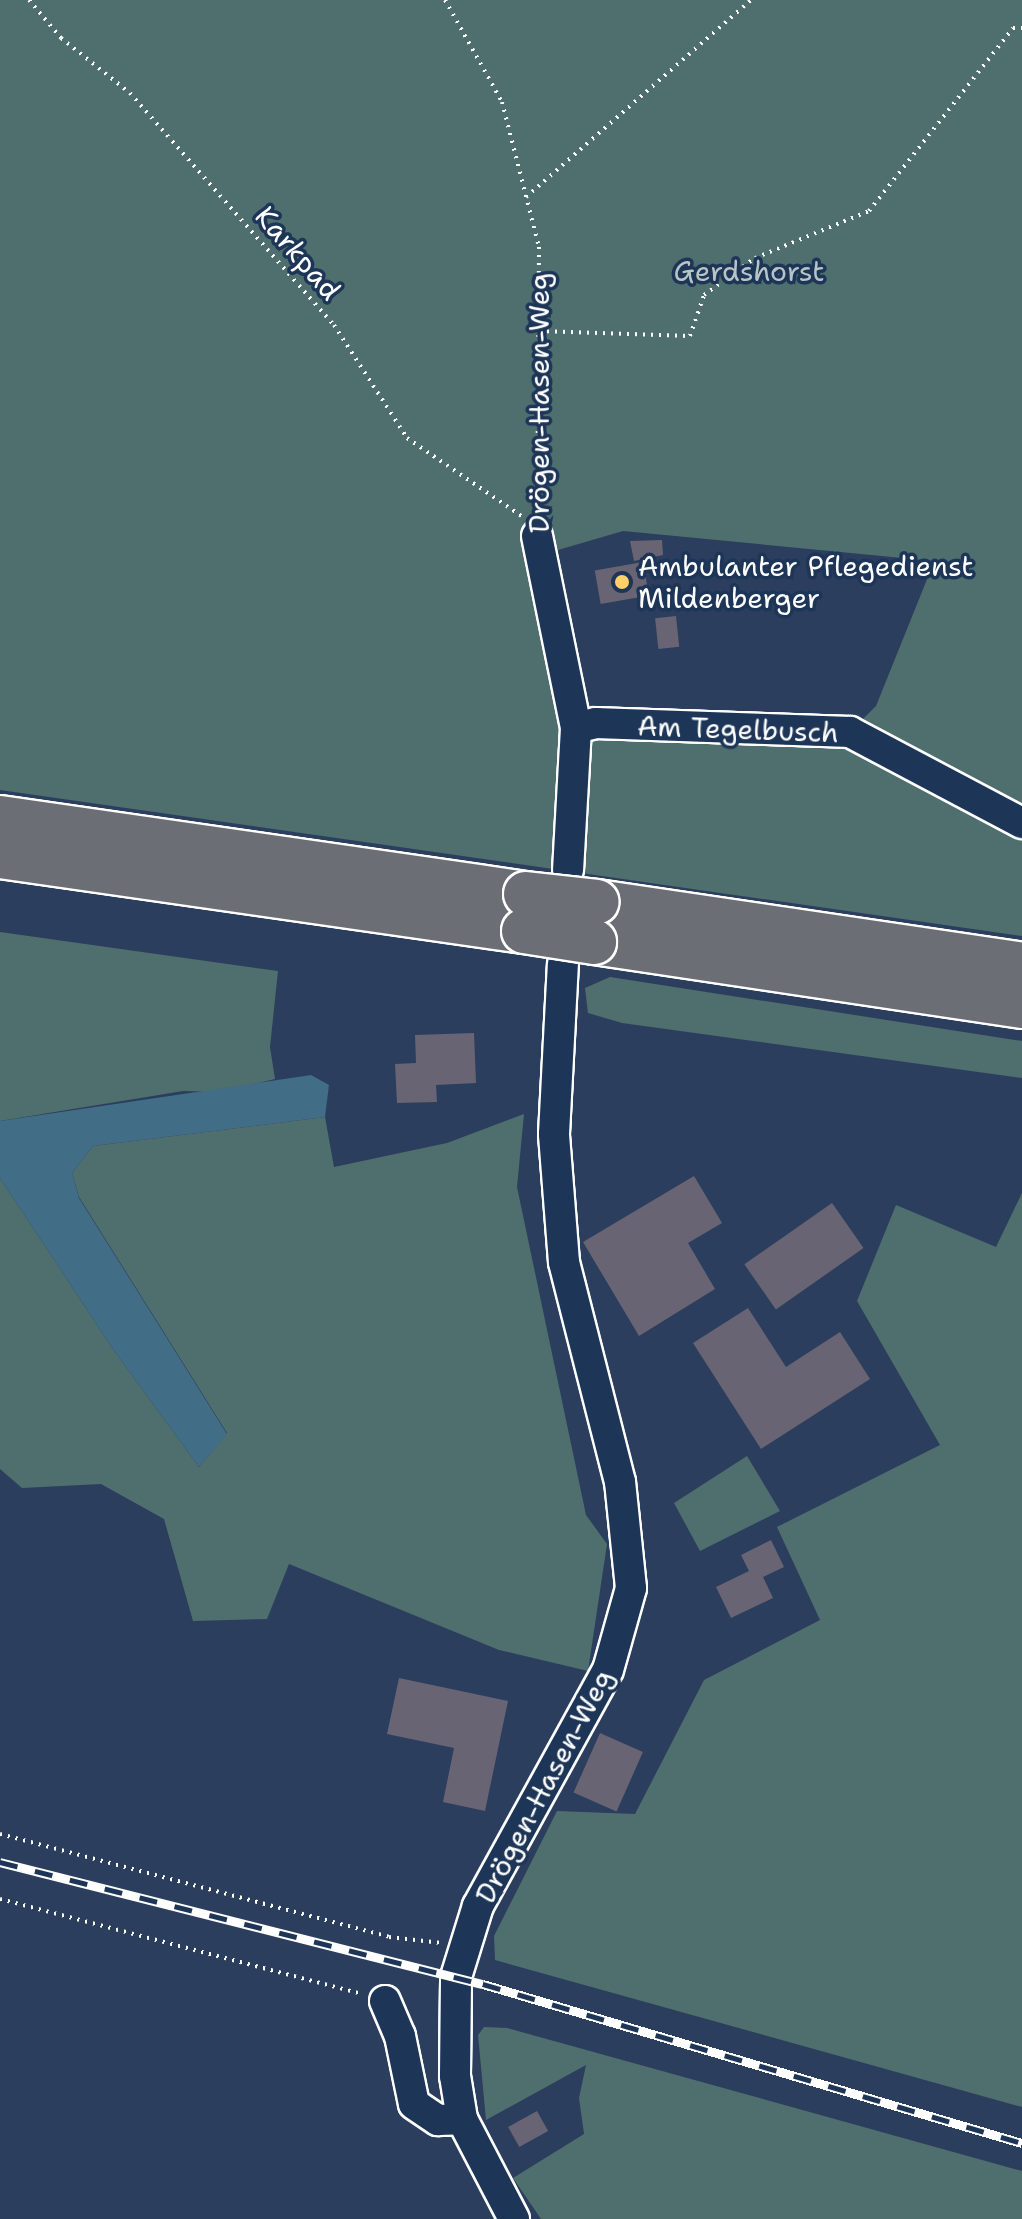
<!DOCTYPE html>
<html>
<head>
<meta charset="utf-8">
<style>
	body { margin:0 }
	#map { position:relative; width:1022px; height:2219px; overflow:hidden; background:#2c3e5d; font-family:"Shantell Sans",sans-serif }
	div>[style] { position:absolute }
	[style*='--x'] { left:calc(var(--x)*1px); top:calc(var(--y)*1px); width:calc(var(--w)*1px); rotate:calc(var(--a)*1deg) }
	.green>* { inset:0; background:#4f6e6e }
	.water>* { inset:0; background:#416d86 }
	.building>* { inset:0; background:#686473; transform-origin:0 0 }
	.path>* { height:4px; margin-top:-2px; transform-origin:0; background:repeating-linear-gradient(90deg,#fff 0 2px,transparent 0 8px) }
	.roads { filter:drop-shadow(2px 0 #fff) drop-shadow(-2px 0 #fff) drop-shadow(0 2px #fff) drop-shadow(0 -2px #fff) }
	.minor>* { height:30px; margin:-15px; padding:0 15px; transform-origin:15px; border-radius:15px; background:#1d3557 }
	.highway>* { height:44px; margin:-22px; padding:0 22px; transform-origin:22px; border-radius:22px; background:#6b6f75 }
	.rail>* { height:9px; margin-top:-4.5px; transform-origin:0; background:repeating-linear-gradient(90deg,#1d3557 0 18px,#fff 0 36px); box-sizing:border-box; border-block:2px solid #fff }
	.bridges { filter:drop-shadow(2px 0 #fff) drop-shadow(-2px 0 #fff) drop-shadow(0 2px #fff) drop-shadow(0 -2px #fff) }
	.highway-bridge>* { height:44px; margin:-22px; padding:0 22px; transform-origin:22px; border-radius:22px; background:#6b6f75 }
	.dots>* { width:22px; height:22px; translate:-50% -50%; box-sizing:border-box; border:4px solid #1d3557; border-radius:50% }
	span { translate:-50% -50%; white-space:nowrap; text-align:center; line-height:1.15; -webkit-text-stroke:7px #1d3557; paint-order:stroke }
	.street-label { font-size:28px; color:#fff }
	.park-label { font-size:28px; color:#b9c5c5 }
	.poi-label { font-size:28px; color:#fff }
	.left { translate:0 -50%; text-align:left }
</style>
</head>
<body>
<div id="map">
	<div class="green">
		<div style="clip-path:polygon(evenodd,0 0,1022px 0,1022px 936px,0 790px,0 0,623px 531px,934px 561px,934px 562px,876px 706px,850px 732px,576px 728px,541px 555px,623px 531px)"></div>
		<div style="clip-path:polygon(0 932px,278px 971px,270px 1047px,275px 1079px,219px 1092px,183px 1091px,0 1121px)"></div>
		<div style="clip-path:polygon(610px 977px,1022px 1041px,1022px 1078px,622px 1023px,588px 1013px,585px 988px)"></div>
		<div style="clip-path:polygon(524px 1114px,517px 1187px,586px 1515px,607px 1544px,588px 1671px,499px 1650px,289px 1564px,267px 1619px,193px 1621px,164px 1519px,101px 1484px,22px 1488px,0 1469px,0 1178px,115px 1352px,199px 1467px,227px 1433px,79px 1197px,72px 1173px,93px 1146px,325px 1117px,334px 1167px,447px 1143px)"></div>
		<div style="clip-path:polygon(1022px 1193px,1022px 2107px,495px 1960px,494px 1936px,557px 1811px,635px 1814px,704px 1680px,820px 1620px,777px 1527px,940px 1445px,857px 1301px,896px 1205px,996px 1247px)"></div>
		<div style="clip-path:polygon(747px 1456px,780px 1511px,700px 1551px,674px 1503px)"></div>
		<div style="clip-path:polygon(484px 2027px,507px 2028px,1022px 2171px,1022px 2219px,541px 2219px,513px 2178px,584px 2134px,579px 2098px,586px 2065px,486px 2120px,478px 2035px)"></div>
	</div>
	<div class="water">
		<div style="clip-path:polygon(311px 1075px,329px 1085px,325px 1117px,93px 1146px,72px 1173px,79px 1198px,227px 1434px,199px 1467px,115px 1352px,0 1178px,0 1121px)"></div>
	</div>
	<div class="building">
		<div style="clip-path:polygon(662px 540px,663px 555px,634px 561px,630px 541px)"></div>
		<div style="left:643px;top:562px;width:34px;height:49px;rotate:80deg"></div>
		<div style="left:676px;top:616px;width:31px;height:21px;rotate:84deg"></div>
		<div style="clip-path:polygon(474px 1033px,476px 1083px,436px 1085px,437px 1102px,397px 1103px,395px 1064px,416px 1063px,415px 1035px)"></div>
		<div style="clip-path:polygon(694px 1176px,722px 1223px,688px 1243px,715px 1289px,639px 1336px,583px 1242px)"></div>
		<div style="left:832px;top:1203px;width:55px;height:107px;rotate:55deg"></div>
		<div style="clip-path:polygon(748px 1308px,786px 1367px,840px 1332px,870px 1379px,761px 1449px,693px 1343px)"></div>
		<div style="clip-path:polygon(771px 1540px,784px 1567px,763px 1577px,773px 1598px,731px 1618px,716px 1587px,749px 1571px,741px 1555px)"></div>
		<div style="clip-path:polygon(399px 1678px,508px 1701px,485px 1811px,443px 1802px,454px 1748px,387px 1734px)"></div>
		<div style="left:600px;top:1733px;width:47px;height:65px;rotate:24deg"></div>
		<div style="left:537px;top:2111px;width:23px;height:33px;rotate:61deg"></div>
	</div>
	<div class="path">
		<div style="--x:29;--y:0;--w:50;--a:49.9"></div>
		<div style="--x:61;--y:38;--w:88;--a:38.6"></div>
		<div style="--x:130;--y:93;--w:309;--a:48.7"></div>
		<div style="--x:334;--y:325;--w:135;--a:57.1"></div>
		<div style="--x:407;--y:438;--w:140;--a:34.3"></div>
		<div style="--x:445;--y:0;--w:117;--a:60.8"></div>
		<div style="--x:502;--y:102;--w:150;--a:75.7"></div>
		<div style="--x:539;--y:247;--w:267;--a:90.4"></div>
		<div style="--x:526;--y:197;--w:299;--a:-41.2"></div>
		<div style="--x:539;--y:331;--w:151;--a:1.9"></div>
		<div style="--x:690;--y:336;--w:43;--a:-71.1"></div>
		<div style="--x:704;--y:295;--w:63;--a:-36"></div>
		<div style="--x:755;--y:258;--w:123;--a:-22.4"></div>
		<div style="--x:869;--y:211;--w:233;--a:-51.8"></div>
		<div style="--x:1013;--y:28;--w:9;--a:0"></div>
		<div style="--x:0;--y:1834;--w:402;--a:14.8"></div>
		<div style="--x:389;--y:1937;--w:53;--a:6.5"></div>
		<div style="--x:0;--y:1899;--w:373;--a:14.7"></div>
	</div>
	<div class="roads">
		<div class="minor">
			<div style="--x:537;--y:536;--w:196;--a:78.5"></div>
			<div style="--x:576;--y:728;--w:142;--a:93.2"></div>
			<div style="--x:576;--y:728;--w:21;--a:-14"></div>
			<div style="--x:596;--y:723;--w:254;--a:2"></div>
			<div style="--x:850;--y:732;--w:195;--a:27.9"></div>
			<div style="--x:385;--y:2001;--w:38;--a:67"></div>
			<div style="--x:400;--y:2036;--w:69;--a:78.4"></div>
			<div style="--x:414;--y:2104;--w:29;--a:34"></div>
			<div style="--x:438;--y:2120;--w:24;--a:-2"></div>
			<div style="--x:514;--y:2219;--w:113;--a:-117.5"></div>
			<div style="--x:462;--y:2119;--w:44;--a:-99.2"></div>
			<div style="--x:455;--y:2076;--w:99;--a:-89.4"></div>
			<div style="--x:456;--y:1977;--w:74;--a:-72.8"></div>
			<div style="--x:478;--y:1906;--w:269;--a:-61.2"></div>
			<div style="--x:608;--y:1670;--w:85;--a:-74.3"></div>
			<div style="--x:631;--y:1588;--w:107;--a:-95.9"></div>
			<div style="--x:620;--y:1482;--w:227;--a:-104.3"></div>
			<div style="--x:564;--y:1262;--w:128;--a:-94.5"></div>
			<div style="--x:554;--y:1134;--w:170;--a:-87"></div>
		</div>
		<div class="highway">
			<div style="--x:0;--y:818;--w:531;--a:8.22"></div>
			<div style="--x:0;--y:856;--w:529;--a:8.15"></div>
			<div style="--x:597;--y:902;--w:430;--a:8.4"></div>
			<div style="--x:594;--y:942;--w:433;--a:8.5"></div>
		</div>
	</div>
	<div class="rail">
		<div style="--x:0;--y:1862;--w:498;--a:14.2"></div>
		<div style="--x:483;--y:1984;--w:562;--a:16.44"></div>
	</div>
	<div class="bridges">
		<div class="highway-bridge">
			<div style="--x:526;--y:894;--w:71;--a:6.4"></div>
			<div style="--x:524;--y:931;--w:71;--a:8.9"></div>
		</div>
	</div>
	<div class="dots">
		<div style="left:622px;top:582px;background:#ffd166"></div>
	</div>
	<div class="street-label">
		<span style="left:298px;top:253px;rotate:49deg">Karkpad</span>
		<span style="left:539px;top:403px;rotate:-90deg">Drögen-Hasen-Weg</span>
		<span style="left:738px;top:729px;rotate:2deg">Am Tegelbusch</span>
		<span style="left:544px;top:1786px;rotate:-62deg">Drögen-Hasen-Weg</span>
	</div>
	<div class="park-label">
		<span style="left:749px;top:271px">Gerdshorst</span>
	</div>
	<div class="poi-label">
		<span class="left" style="left:638px;top:582px">Ambulanter Pflegedienst<br>Mildenberger</span>
	</div>
</div>
</body>
</html>
